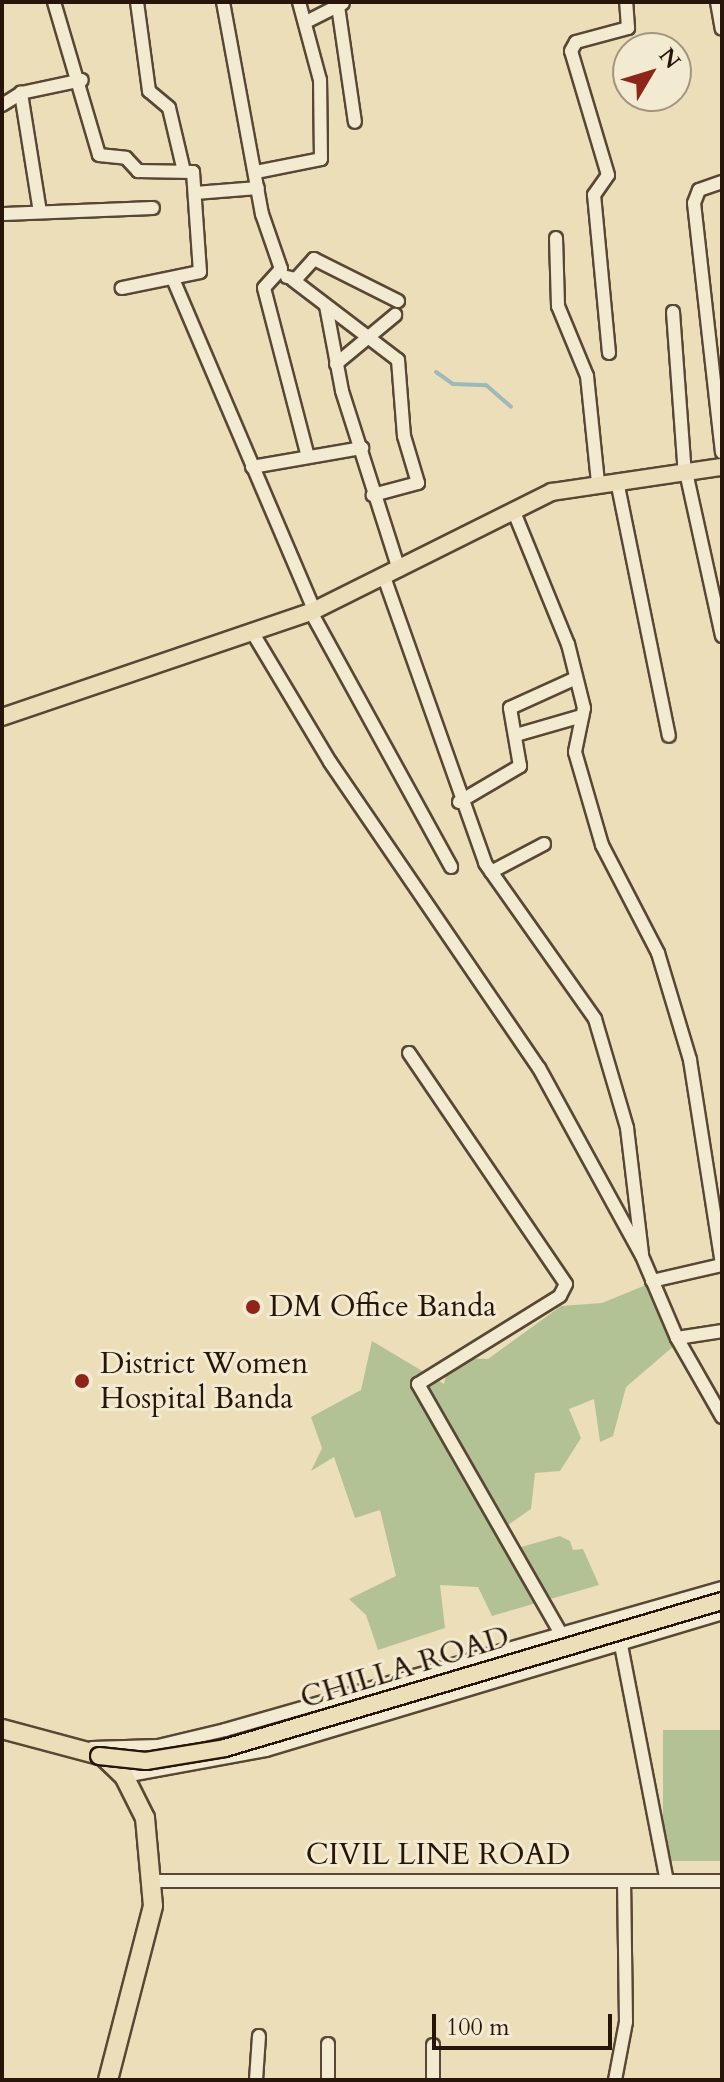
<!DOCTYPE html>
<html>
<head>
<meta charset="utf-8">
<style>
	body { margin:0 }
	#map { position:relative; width:724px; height:2082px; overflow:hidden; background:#ecdeb9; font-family:Cardo,serif }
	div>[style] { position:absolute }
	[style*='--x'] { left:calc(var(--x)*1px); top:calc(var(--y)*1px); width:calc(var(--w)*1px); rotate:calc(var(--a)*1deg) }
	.green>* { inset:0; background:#b2c294; transform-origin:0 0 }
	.stream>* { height:4px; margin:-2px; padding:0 2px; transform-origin:2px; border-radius:2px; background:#9db9ba }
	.roads { filter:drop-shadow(2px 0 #584734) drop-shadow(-2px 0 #584734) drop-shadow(0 2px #584734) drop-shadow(0 -2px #584734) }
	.minor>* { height:12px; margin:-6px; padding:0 6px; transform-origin:6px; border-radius:6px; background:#f3ead2 }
	.major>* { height:16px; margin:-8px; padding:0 8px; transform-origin:8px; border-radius:8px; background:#ecdeb9 }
	.highway>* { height:18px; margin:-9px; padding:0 9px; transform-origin:9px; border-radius:9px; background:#ecdeb9 }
	.bridges { filter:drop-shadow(2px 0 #261508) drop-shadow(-2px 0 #261508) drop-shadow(0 2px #261508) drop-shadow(0 -2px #261508) }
	.major-bridge>* { height:16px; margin:-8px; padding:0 8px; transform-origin:8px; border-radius:8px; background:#ecdeb9 }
	.dots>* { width:22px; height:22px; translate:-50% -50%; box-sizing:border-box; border:4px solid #f3ead2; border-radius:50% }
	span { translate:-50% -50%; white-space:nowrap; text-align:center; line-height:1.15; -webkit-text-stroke:6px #f3ead2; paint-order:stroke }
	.poi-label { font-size:30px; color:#261508 }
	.left { translate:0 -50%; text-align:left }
	.street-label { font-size:30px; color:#261508 }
	.frame { position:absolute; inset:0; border:4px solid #261508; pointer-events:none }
	.north { position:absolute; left:612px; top:32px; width:80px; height:80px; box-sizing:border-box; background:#f3ead2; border:2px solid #a19581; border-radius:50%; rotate:52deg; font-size:22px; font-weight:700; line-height:32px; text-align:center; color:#261508 }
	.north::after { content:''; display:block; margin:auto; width:28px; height:36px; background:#8f2418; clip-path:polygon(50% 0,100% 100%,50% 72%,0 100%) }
	.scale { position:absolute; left:432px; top:2014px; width:180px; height:36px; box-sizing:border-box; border:4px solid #261508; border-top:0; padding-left:10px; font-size:24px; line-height:28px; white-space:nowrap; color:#261508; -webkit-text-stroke:6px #f3ead2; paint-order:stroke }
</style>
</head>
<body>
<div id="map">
	<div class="green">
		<div style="clip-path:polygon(646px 1285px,675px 1345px,626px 1387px,613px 1436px,600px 1442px,594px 1399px,569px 1409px,581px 1438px,560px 1471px,535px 1473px,531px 1509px,501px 1530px,507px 1551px,560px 1536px,570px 1541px,573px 1550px,583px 1549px,599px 1585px,492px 1616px,478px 1587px,440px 1585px,445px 1628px,378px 1650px,366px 1615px,349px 1599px,396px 1576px,380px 1510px,355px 1518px,334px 1457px,311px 1471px,322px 1448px,311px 1417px,361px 1390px,372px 1341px,444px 1384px,449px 1358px,488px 1359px,561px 1306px,602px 1303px)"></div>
		<div style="left:722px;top:1730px;width:131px;height:59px;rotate:90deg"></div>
	</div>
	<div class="stream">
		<div style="--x:436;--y:372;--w:21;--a:35"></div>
		<div style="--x:453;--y:384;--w:33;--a:2"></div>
		<div style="--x:486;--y:385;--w:33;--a:41"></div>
	</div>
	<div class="roads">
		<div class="minor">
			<div style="--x:54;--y:2;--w:159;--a:73.6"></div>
			<div style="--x:99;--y:155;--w:27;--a:6"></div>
			<div style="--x:126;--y:158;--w:18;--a:47"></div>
			<div style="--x:138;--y:171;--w:55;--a:1"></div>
			<div style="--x:193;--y:172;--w:100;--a:86"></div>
			<div style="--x:200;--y:272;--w:80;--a:168.4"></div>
			<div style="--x:137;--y:2;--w:90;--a:82.3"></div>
			<div style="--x:149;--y:91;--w:26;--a:40"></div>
			<div style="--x:169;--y:108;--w:61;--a:76.7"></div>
			<div style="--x:223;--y:2;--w:216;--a:79.6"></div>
			<div style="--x:262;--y:214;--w:58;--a:70.9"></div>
			<div style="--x:281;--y:269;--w:25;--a:132"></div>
			<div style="--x:264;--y:288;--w:171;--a:75.4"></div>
			<div style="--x:717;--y:2;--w:27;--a:80"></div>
			<div style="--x:338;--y:6;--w:117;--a:81.7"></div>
			<div style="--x:308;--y:21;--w:39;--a:-27"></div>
			<div style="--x:2;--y:105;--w:22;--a:-32"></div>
			<div style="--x:256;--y:172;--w:66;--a:-11.3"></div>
			<div style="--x:321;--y:159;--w:79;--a:-90.7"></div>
			<div style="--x:320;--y:80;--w:81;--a:-105.1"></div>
			<div style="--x:722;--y:182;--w:24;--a:161"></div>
			<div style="--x:699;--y:190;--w:14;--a:111"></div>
			<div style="--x:694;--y:203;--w:251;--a:83.6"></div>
			<div style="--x:195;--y:193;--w:63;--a:-4.5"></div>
			<div style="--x:40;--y:212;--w:121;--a:-99.1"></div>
			<div style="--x:21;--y:93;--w:62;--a:-12"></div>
			<div style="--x:2;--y:214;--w:151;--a:-2.3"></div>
			<div style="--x:556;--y:238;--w:68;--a:88.3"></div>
			<div style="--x:558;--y:306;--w:76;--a:67.5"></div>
			<div style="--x:587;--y:376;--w:108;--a:84.1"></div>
			<div style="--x:287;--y:277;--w:9;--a:13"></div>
			<div style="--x:296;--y:279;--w:27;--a:-48"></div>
			<div style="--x:314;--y:259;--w:94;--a:26.6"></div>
			<div style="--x:173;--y:279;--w:360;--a:66.9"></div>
			<div style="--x:293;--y:280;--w:132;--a:37.3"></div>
			<div style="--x:398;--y:360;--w:76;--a:85.5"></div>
			<div style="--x:404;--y:436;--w:49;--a:73.4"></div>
			<div style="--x:418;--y:483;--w:47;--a:165.1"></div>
			<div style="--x:326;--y:306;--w:86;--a:79.3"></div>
			<div style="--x:342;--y:391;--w:188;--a:72.3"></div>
			<div style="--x:673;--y:312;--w:151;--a:85.8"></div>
			<div style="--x:684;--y:463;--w:177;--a:77.6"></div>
			<div style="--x:609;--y:353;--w:159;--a:-95.4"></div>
			<div style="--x:594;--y:195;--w:24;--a:-55"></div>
			<div style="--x:608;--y:175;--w:129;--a:-106.6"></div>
			<div style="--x:571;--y:51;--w:10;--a:-61"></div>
			<div style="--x:576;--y:42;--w:54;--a:-15.1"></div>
			<div style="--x:628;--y:28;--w:26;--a:-94"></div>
			<div style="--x:336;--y:364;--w:77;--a:-39.7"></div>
			<div style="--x:252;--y:467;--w:112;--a:-9.8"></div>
			<div style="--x:617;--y:481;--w:260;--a:78.5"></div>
			<div style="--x:514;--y:512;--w:143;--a:67.8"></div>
			<div style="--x:568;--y:644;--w:66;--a:76"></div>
			<div style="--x:584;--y:708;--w:45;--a:101.6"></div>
			<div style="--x:575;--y:752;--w:97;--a:73.8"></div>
			<div style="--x:602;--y:845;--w:122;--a:62.6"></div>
			<div style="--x:658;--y:953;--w:112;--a:73.3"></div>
			<div style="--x:690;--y:1060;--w:207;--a:81.1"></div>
			<div style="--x:384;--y:577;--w:303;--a:70.5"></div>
			<div style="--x:485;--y:863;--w:191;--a:54.8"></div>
			<div style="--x:595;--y:1019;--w:114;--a:73.6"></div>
			<div style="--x:627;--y:1128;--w:127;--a:83.2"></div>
			<div style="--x:311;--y:612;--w:291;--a:61.2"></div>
			<div style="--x:254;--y:635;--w:148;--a:59.1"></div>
			<div style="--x:330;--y:762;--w:371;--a:55.7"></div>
			<div style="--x:539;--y:1068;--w:214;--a:61.3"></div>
			<div style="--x:642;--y:1256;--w:89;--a:66.9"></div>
			<div style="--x:677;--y:1338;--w:46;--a:-8.8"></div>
			<div style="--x:516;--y:735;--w:69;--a:-16.1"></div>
			<div style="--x:459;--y:802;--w:71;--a:-30.5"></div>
			<div style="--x:520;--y:766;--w:59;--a:-99.8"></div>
			<div style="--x:510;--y:708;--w:72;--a:-24.4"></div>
			<div style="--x:491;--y:872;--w:60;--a:-27.8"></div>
			<div style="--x:409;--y:1053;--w:279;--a:55.8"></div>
			<div style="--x:566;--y:1284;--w:13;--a:117"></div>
			<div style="--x:560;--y:1296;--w:167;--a:148.2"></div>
			<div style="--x:418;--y:1384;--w:286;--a:60.2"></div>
			<div style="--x:652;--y:1281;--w:72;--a:-12.9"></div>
			<div style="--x:677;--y:1338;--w:91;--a:60.3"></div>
			<div style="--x:621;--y:1645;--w:240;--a:79"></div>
			<div style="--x:92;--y:1748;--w:66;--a:-1.7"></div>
			<div style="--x:158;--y:1746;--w:69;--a:-13.4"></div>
			<div style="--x:225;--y:1730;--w:517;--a:-15.95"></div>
			<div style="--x:124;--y:1776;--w:144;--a:-10.4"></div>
			<div style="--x:266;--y:1750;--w:476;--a:-16.7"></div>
			<div style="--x:154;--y:1881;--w:568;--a:0"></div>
			<div style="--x:328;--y:2044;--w:36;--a:90"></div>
			<div style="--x:433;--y:2045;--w:35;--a:90"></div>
			<div style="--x:256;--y:2080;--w:44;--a:-86.1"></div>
			<div style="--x:615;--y:2080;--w:59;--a:-79.3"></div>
			<div style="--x:626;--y:2022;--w:141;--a:-90.8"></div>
		</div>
		<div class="major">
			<div style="--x:2;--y:717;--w:326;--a:-18.8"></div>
			<div style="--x:311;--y:612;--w:269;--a:-26.5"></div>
			<div style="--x:552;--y:492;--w:172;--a:-8.4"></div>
		</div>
		<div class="highway">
			<div style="--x:2;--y:1729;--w:105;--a:15"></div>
			<div style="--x:103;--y:1756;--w:29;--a:44"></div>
			<div style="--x:124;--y:1776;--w:47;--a:63.4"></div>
			<div style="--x:145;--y:1818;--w:88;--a:84.8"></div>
			<div style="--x:153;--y:1906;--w:180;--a:104.5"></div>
		</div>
	</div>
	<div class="bridges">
		<div class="major-bridge">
			<div style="--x:99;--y:1756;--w:47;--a:6.1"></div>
			<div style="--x:146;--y:1761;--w:80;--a:-9.3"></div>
			<div style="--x:225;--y:1748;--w:518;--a:-16.48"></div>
		</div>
	</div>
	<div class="dots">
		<div style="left:253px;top:1307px;background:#8f2418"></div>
		<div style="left:82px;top:1381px;background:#8f2418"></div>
	</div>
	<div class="poi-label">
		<span class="left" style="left:269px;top:1307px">DM Office Banda</span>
		<span class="left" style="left:100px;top:1381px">District Women<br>Hospital Banda</span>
	</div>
	<div class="street-label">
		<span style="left:405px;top:1668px;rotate:-17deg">CHILLA ROAD</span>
		<span style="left:438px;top:1855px">CIVIL LINE ROAD</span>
	</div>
	<div class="frame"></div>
	<div class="north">N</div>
	<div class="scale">100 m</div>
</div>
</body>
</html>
